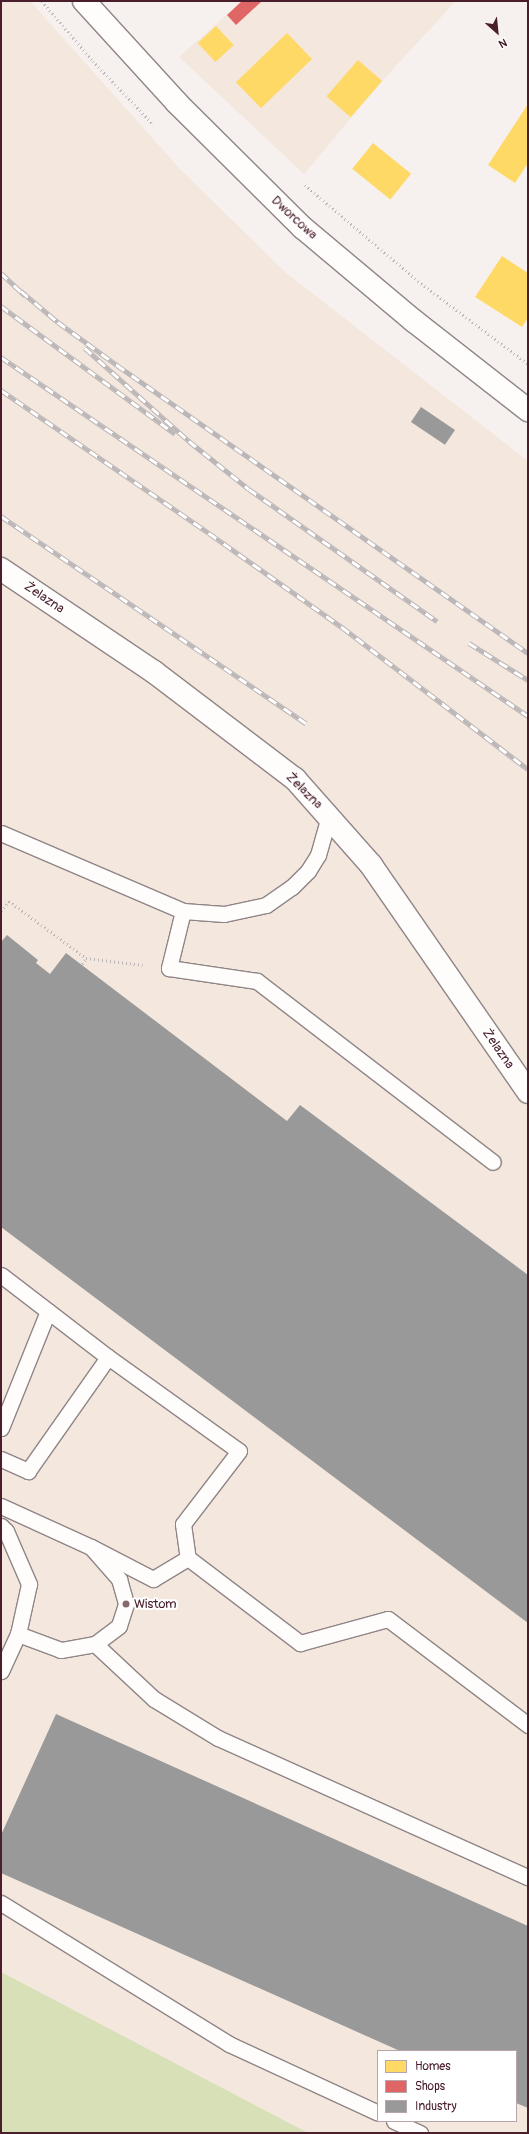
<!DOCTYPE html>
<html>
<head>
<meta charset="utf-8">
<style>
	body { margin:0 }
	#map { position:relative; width:529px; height:2134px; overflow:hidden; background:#f6f1ee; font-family:Pangolin,sans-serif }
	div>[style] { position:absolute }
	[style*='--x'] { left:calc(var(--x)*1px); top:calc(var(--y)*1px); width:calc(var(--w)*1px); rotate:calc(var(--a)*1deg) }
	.built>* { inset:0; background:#f4e7de }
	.green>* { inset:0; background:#d7e0b6 }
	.homes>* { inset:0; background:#ffd966; transform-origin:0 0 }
	.shops>* { inset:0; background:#e06666 }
	.industry>* { inset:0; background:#999; transform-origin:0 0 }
	.path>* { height:2.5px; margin-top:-1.25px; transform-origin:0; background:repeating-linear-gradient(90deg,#bbb6b7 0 1px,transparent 0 4px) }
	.roads { filter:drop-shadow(1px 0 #908586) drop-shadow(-1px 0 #908586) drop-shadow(0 1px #908586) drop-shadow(0 -1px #908586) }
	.lane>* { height:15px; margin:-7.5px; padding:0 7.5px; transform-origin:7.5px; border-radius:7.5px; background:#fefdfc }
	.street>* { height:22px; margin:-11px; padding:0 11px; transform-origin:11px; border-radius:11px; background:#fefdfc }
	.secondary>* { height:22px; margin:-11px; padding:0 11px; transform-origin:11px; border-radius:11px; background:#fefdfc }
	.rail>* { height:4.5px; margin-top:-2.25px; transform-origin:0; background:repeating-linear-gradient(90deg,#fff 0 9px,#bbb6b7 0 18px); box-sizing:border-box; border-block:1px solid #bbb6b7 }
	.dots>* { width:11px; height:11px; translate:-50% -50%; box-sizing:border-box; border:2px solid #fff; border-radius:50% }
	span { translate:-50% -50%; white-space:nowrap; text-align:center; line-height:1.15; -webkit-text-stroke:4px #fff; paint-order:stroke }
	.street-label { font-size:13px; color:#4a1f2b }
	.poi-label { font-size:13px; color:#4a1f2b }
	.left { translate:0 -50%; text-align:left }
	.frame { position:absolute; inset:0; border:2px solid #4a1f2b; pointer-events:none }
	.legend { position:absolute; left:377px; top:2050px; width:140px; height:72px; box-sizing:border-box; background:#fff; border:1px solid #b7a5aa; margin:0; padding:5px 7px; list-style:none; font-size:12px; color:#4a1f2b }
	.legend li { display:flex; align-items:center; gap:8px; height:20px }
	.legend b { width:20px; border:1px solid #b7a5aa }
	.north { position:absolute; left:477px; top:12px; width:40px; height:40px; -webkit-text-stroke:3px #fff; paint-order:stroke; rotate:153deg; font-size:11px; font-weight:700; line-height:16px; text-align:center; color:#4a1f2b }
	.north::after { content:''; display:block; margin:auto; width:14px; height:18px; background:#4a1f2b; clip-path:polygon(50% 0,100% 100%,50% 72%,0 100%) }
</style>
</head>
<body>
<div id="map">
	<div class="built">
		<div style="clip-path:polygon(evenodd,1px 1px,30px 1px,179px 168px,285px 272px,528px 461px,528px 2133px,1px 2133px,1px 1px,378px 2051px,516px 2051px,516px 2121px,378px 2121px,378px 2051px)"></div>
		<div style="clip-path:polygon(242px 1px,456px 1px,382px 81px,304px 174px,179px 57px)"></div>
	</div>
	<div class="green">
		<div style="clip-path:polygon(1px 1972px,308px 2133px,1px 2133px)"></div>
	</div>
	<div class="homes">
		<div style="left:216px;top:26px;width:26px;height:25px;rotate:47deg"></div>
		<div style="left:287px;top:33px;width:36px;height:71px;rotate:46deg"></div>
		<div style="left:358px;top:60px;width:32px;height:48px;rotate:41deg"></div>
		<div style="clip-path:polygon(528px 104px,528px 163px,515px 183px,488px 165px)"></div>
		<div style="left:373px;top:143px;width:49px;height:33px;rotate:39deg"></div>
		<div style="clip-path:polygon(502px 256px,528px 273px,528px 318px,522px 327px,475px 297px)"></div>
	</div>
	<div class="shops">
		<div style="clip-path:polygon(242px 1px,262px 1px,236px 25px,227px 15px)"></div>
	</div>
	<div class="industry">
		<div style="left:421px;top:407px;width:41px;height:18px;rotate:34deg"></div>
		<div style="clip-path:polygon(7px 935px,38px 960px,36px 963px,50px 974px,66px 953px,287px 1121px,300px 1105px,528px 1275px,528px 1623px,1px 1227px,1px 942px)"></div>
		<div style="clip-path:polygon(56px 1714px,528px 1926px,528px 2108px,516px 2103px,516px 2051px,400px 2051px,1px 1873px,1px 1835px)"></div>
	</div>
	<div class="path">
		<div style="--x:42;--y:1;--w:79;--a:49.6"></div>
		<div style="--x:93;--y:61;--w:88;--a:46.4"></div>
		<div style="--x:305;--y:185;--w:148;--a:40.3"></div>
		<div style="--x:418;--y:281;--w:138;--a:37"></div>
		<div style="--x:1;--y:911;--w:13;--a:-51"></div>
		<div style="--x:9;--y:901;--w:96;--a:36.5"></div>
		<div style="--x:86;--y:958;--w:57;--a:7"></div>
		<div style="--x:82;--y:964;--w:7;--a:-56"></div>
	</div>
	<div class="roads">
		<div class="lane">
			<div style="--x:1;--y:833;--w:198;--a:23.2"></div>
			<div style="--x:183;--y:911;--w:41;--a:4.2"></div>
			<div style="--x:224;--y:914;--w:43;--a:-12.1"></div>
			<div style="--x:266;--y:905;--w:32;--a:-35"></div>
			<div style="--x:292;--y:887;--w:23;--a:-45"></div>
			<div style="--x:308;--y:871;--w:19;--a:-58"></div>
			<div style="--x:318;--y:855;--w:41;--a:-74.2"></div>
			<div style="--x:183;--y:911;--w:59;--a:103.8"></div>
			<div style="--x:169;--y:968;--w:89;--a:8.4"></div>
			<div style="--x:257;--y:981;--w:297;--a:37.5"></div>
			<div style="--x:1;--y:1275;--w:135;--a:37.5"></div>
			<div style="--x:108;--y:1357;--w:161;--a:35.7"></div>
			<div style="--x:239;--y:1451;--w:92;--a:127.5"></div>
			<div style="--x:183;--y:1524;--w:34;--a:82"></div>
			<div style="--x:1;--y:1428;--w:126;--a:-68.1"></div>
			<div style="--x:1;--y:1459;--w:30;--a:24"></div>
			<div style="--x:28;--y:1471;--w:139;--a:-54.9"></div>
			<div style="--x:1;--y:1506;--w:99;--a:24.5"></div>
			<div style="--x:91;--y:1547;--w:43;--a:48.8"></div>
			<div style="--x:119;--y:1579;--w:26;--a:74"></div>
			<div style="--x:126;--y:1604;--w:23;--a:108"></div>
			<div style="--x:119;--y:1626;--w:30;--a:143"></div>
			<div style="--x:95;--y:1644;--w:35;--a:170"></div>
			<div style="--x:61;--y:1650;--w:46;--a:-159.6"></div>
			<div style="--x:1;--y:1526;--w:7;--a:45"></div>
			<div style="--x:6;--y:1531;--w:58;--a:66.5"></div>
			<div style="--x:29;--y:1584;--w:51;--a:102.4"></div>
			<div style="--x:18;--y:1634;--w:41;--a:114.7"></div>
			<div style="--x:91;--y:1547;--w:70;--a:27.3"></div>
			<div style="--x:153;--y:1579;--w:41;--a:-31"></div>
			<div style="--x:188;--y:1558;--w:141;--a:37.2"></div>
			<div style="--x:300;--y:1643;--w:91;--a:-15.3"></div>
			<div style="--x:388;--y:1619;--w:176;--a:37.1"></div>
			<div style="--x:95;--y:1644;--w:81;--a:43"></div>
			<div style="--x:154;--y:1699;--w:75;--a:31.4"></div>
			<div style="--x:218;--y:1738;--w:340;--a:24.2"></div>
			<div style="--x:1;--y:1903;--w:268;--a:31.7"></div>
			<div style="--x:229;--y:2044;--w:164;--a:24.8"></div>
			<div style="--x:394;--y:2121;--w:29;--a:25"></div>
		</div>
		<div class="street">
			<div style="--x:1;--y:569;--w:184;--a:33.9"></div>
			<div style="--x:154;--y:672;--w:177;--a:37.2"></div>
			<div style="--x:295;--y:779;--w:115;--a:48.5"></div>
			<div style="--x:371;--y:865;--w:276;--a:55.3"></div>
		</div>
		<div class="secondary">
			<div style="--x:84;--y:1;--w:138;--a:47.6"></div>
			<div style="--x:177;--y:103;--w:177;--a:44.8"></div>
			<div style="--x:303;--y:228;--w:145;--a:40"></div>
			<div style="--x:414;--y:321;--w:145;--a:38"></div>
		</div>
	</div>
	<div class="rail">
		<div style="--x:1;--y:273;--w:33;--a:43"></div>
		<div style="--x:21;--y:291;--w:48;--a:40"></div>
		<div style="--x:58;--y:322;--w:73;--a:36.1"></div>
		<div style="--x:117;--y:365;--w:502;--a:35.02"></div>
		<div style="--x:1;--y:306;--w:216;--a:36.3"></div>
		<div style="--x:85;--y:348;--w:140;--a:41.8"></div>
		<div style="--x:189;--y:441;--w:77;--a:38.7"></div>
		<div style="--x:249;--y:489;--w:230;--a:35.1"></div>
		<div style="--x:1;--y:357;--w:638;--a:34.26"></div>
		<div style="--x:1;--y:390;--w:252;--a:34.5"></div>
		<div style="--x:209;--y:533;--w:163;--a:35.3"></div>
		<div style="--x:342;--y:627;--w:234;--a:37.4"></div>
		<div style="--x:1;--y:516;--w:369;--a:34.2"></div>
		<div style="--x:469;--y:643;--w:70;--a:32.1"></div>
	</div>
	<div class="dots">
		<div style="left:126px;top:1604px;background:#86686f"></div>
	</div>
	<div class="street-label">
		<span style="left:294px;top:218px;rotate:43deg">Dworcowa</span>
		<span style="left:44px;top:598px;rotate:34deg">Żelazna</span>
		<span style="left:304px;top:791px;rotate:45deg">Żelazna</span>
		<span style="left:498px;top:1049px;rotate:55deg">Żelazna</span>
	</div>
	<div class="poi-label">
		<span class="left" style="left:134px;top:1604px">Wistom</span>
	</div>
	<div class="frame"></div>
	<ul class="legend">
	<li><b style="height:11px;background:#ffd966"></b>Homes</li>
	<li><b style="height:11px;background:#e06666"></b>Shops</li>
	<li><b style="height:11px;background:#999"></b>Industry</li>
	</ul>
	<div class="north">N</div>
</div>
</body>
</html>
